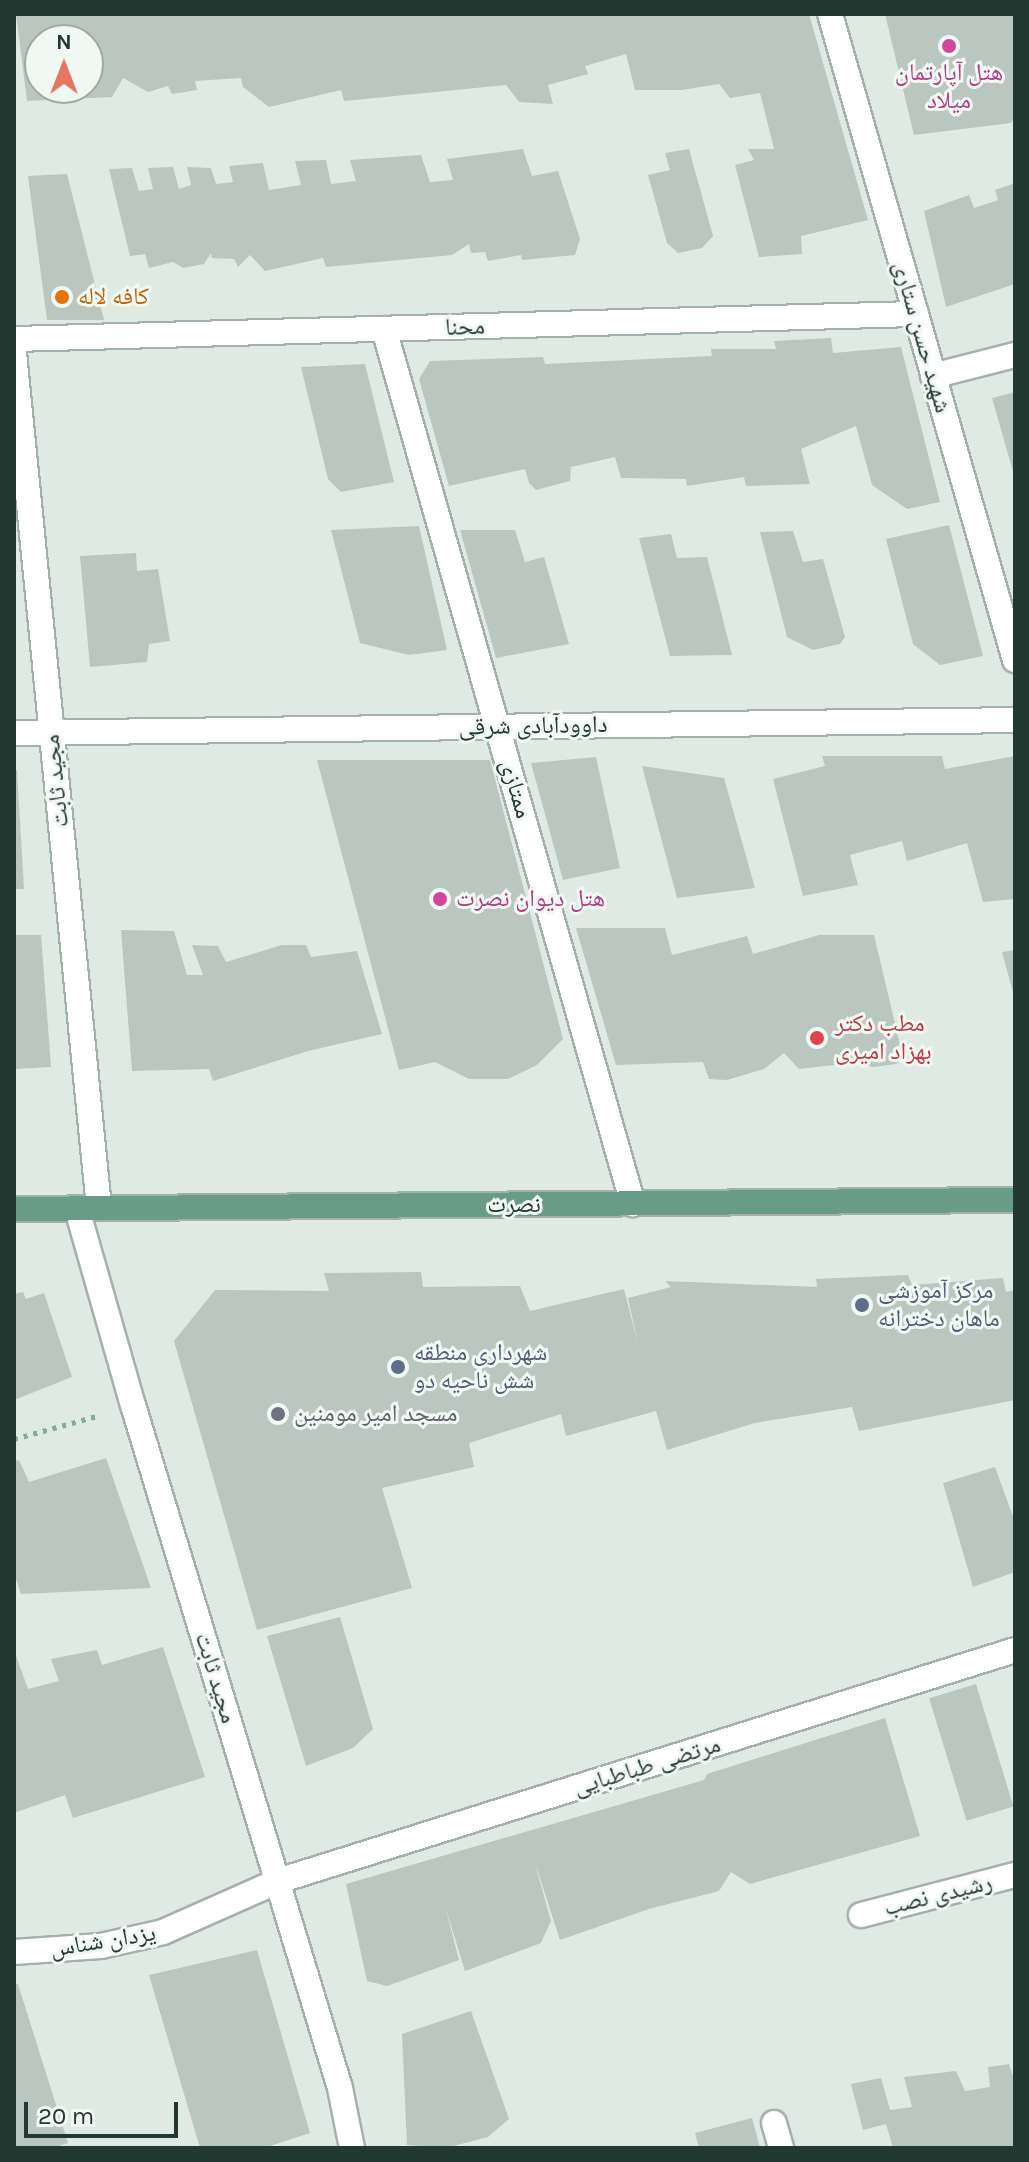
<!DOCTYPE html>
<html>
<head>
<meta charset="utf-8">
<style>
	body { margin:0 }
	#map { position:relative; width:1029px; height:2162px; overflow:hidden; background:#e0eae5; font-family:Karla,"Noto Naskh Arabic",sans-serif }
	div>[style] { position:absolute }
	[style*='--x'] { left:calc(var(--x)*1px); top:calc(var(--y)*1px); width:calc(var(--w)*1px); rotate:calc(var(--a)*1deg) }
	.building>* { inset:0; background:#b9c7c0; transform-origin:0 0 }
	.path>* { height:5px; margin-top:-2.5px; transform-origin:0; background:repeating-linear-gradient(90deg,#83ab9b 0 4px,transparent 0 10px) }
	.roads { filter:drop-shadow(2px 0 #a3b1ab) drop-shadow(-2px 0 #a3b1ab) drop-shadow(0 2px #a3b1ab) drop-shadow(0 -2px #a3b1ab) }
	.minor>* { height:24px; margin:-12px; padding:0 12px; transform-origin:12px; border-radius:12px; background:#fff }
	.major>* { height:24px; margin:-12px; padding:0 12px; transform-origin:12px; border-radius:12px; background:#689c89 }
	.dots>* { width:22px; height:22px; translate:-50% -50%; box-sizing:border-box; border:4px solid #f1f7f3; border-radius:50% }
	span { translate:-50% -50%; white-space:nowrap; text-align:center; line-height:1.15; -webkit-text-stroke:6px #f1f7f3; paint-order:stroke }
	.hotel-label { font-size:24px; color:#b23c85 }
	.left { translate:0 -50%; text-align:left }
	.food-label { font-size:24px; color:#c56008 }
	.street-label { font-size:24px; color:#223931 }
	.health-label { font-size:24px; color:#be3a42 }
	.service-label { font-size:24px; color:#4e5e75 }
	.worship-label { font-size:24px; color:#5b616d }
	.frame { position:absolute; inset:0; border:16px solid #223931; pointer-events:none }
	.north { position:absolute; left:24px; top:24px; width:80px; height:80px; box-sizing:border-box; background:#f1f7f3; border:2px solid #9eaba5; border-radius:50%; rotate:0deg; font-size:22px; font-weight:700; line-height:32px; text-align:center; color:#223931 }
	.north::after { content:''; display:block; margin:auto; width:28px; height:36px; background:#e77562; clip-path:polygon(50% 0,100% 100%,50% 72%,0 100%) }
	.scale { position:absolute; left:24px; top:2102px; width:154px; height:36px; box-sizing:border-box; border:4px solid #223931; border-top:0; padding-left:10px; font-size:24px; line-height:28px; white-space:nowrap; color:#223931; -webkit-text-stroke:6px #f1f7f3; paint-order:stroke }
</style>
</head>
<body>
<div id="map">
	<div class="building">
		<div style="clip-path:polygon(evenodd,16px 14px,809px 14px,868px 220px,801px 236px,802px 254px,759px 257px,735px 165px,754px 160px,748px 149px,774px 149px,760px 93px,730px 98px,719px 84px,682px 90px,635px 90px,626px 54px,585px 66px,588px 74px,548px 85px,553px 104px,519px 102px,506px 85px,344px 101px,341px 90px,269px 107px,243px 87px,241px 78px,195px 81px,197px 90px,172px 94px,168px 86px,148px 92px,123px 78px,112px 97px,27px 101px,16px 14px,40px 40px,88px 40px,88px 88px,40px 88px,40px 40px)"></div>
		<div style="clip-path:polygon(885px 14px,1015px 14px,1015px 115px,1011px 123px,914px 135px)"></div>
		<div style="clip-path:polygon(523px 149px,532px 176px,558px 171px,580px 239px,575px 255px,522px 260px,521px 255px,488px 261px,485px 252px,471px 253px,469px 244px,452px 255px,326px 267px,323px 258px,265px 271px,250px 255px,238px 267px,234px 259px,212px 258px,211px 253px,204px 264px,183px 268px,173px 262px,149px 268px,145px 254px,130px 256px,109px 169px,132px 168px,139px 191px,153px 189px,148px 168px,173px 167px,179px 189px,191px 185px,187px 167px,211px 168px,216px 184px,233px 182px,229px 166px,263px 163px,269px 190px,301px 185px,295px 161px,326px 160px,331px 184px,356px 181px,350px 160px,421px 155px,430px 182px,453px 180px,447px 159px)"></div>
		<div style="clip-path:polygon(689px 149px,713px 236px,702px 248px,678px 253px,667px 243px,648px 175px,670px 170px,665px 153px)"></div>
		<div style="clip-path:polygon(67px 174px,104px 320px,47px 320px,28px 176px)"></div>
		<div style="clip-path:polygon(1015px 183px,1015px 284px,946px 307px,924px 211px,969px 195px,974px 208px,998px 200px,995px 190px)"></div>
		<div style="clip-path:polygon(831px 338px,833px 353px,901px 347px,940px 502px,907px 509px,872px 485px,856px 426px,801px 449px,810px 484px,746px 486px,744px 477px,687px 486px,686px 479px,621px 478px,615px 457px,571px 467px,570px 481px,536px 490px,529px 483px,525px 469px,449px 486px,419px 379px,430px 361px,543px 357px,545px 364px,712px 356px,711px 349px,776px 349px,774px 341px)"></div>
		<div style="clip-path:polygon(365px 364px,394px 482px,341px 492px,328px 479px,301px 367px)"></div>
		<div style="clip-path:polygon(1015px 392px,1015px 475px,1014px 475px,992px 398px)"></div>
		<div style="clip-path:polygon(949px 525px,983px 656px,940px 665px,913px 644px,886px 539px)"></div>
		<div style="clip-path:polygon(419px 526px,447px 650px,409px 655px,360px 643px,331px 530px)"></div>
		<div style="clip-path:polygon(460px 530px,515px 530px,525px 562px,544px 557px,569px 644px,496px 658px)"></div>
		<div style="clip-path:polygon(793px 531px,803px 562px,823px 559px,845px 637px,840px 644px,813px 650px,787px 637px,760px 532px)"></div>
		<div style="clip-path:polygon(671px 534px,677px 558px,707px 557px,732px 655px,670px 656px,639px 538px)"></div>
		<div style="clip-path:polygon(136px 553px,137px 571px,158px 569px,170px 641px,149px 644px,147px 662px,90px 667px,80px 556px)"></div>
		<div style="clip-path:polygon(822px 756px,942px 756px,945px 769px,1015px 756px,1015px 899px,983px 902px,967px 843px,907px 861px,902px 841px,850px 855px,858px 885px,803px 896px,773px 779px,825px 766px)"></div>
		<div style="clip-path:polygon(596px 757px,620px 868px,563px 880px,531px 763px)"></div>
		<div style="clip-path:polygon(317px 760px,490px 760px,563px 1039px,537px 1065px,508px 1079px,469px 1079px,435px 1062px,399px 1070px)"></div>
		<div style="clip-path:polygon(642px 766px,724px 778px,755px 888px,677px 898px)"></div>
		<div style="clip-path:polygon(14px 770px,17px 770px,24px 889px,14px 889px)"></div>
		<div style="clip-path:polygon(576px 928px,665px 928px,672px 955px,747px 936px,753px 954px,819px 935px,874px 935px,903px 1057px,896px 1064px,874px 1067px,852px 1063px,799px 1069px,784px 1053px,764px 1069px,727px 1080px,709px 1079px,703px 1062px,616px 1065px)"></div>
		<div style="clip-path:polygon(121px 930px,174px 931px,187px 975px,203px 975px,192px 945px,218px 946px,226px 962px,282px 945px,306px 945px,311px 957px,357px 951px,382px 1034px,308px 1051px,213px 1081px,209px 1069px,132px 1071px)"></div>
		<div style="clip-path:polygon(14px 935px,41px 935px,51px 1067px,14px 1069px)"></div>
		<div style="clip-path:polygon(1015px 950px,1015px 996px,1014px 996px,1002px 952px)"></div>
		<div style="clip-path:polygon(421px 1272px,423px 1287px,520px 1286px,530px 1311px,624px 1289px,638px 1344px,628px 1298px,671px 1287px,665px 1281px,817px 1287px,816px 1279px,908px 1275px,912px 1285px,1003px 1278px,1006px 1292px,1015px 1290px,1015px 1400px,859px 1431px,852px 1407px,755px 1423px,667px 1450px,656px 1411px,566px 1436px,561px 1414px,469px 1443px,474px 1467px,382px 1488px,412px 1588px,257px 1630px,174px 1341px,215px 1290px,329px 1291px,324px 1273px)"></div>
		<div style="clip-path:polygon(23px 1292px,26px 1299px,44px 1293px,72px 1377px,14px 1400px,14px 1294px)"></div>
		<div style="clip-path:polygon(106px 1458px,151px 1588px,21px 1594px,14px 1573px,14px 1461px,19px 1460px,29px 1482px)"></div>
		<div style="clip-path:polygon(995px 1467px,1015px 1522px,1015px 1572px,973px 1587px,943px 1483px)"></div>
		<div style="clip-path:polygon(340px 1617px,373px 1729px,353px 1748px,306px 1766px,267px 1636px)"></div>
		<div style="clip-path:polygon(163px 1647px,205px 1777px,73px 1818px,65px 1795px,14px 1813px,14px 1650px,28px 1689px,59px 1681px,51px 1659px,97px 1650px,102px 1665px)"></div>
		<div style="left:976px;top:1684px;width:128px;height:49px;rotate:73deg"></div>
		<div style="clip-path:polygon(885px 1718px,920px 1836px,750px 1884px,731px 1872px,719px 1891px,649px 1909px,560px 1940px,534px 1860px,551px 1921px,541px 1943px,465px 1971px,445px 1906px,459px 1960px,387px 1986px,367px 1981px,346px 1884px,704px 1780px,707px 1774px)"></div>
		<div style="clip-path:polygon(257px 1950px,310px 2133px,264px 2148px,200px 2148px,149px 1975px)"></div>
		<div style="clip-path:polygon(14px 1984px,18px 1984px,68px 2143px,52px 2148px,14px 2148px)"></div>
		<div style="clip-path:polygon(471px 2011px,509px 2119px,488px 2137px,446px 2148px,407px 2145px,402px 2034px)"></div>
		<div style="clip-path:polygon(1009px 2064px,1015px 2082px,1015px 2148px,893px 2148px,886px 2124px,863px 2130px,851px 2084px,881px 2078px,890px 2110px,912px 2107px,904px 2077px,956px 2071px,965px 2091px,990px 2087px,988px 2067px)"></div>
		<div style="clip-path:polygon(752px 2118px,760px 2148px,699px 2148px,695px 2133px)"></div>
	</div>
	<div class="path">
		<div style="--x:14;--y:1439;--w:86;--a:-15.5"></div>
	</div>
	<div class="roads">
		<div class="minor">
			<div style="--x:830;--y:14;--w:672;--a:74.02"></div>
			<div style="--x:384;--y:329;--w:910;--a:74.12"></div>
			<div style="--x:14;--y:339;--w:902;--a:-1.59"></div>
			<div style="--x:14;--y:353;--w:859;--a:84.32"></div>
			<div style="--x:933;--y:376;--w:85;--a:-14.4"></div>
			<div style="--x:14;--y:733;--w:1001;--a:-0.74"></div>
			<div style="--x:77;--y:1209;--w:204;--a:74.1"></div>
			<div style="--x:133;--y:1405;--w:714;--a:73.14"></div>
			<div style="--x:340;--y:2088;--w:61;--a:78.7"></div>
			<div style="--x:861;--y:1915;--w:159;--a:-14.6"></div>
			<div style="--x:14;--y:1952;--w:87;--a:-3.9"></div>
			<div style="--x:101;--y:1946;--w:64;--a:-12.7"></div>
			<div style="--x:163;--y:1932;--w:126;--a:-23.9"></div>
			<div style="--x:278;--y:1881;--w:772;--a:-17.4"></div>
			<div style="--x:774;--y:2123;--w:26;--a:74"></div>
		</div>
		<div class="major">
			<div style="--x:14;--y:1209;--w:1001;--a:-0.52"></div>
		</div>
	</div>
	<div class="dots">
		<div style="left:949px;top:46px;background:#d1479c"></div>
		<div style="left:62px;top:297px;background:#e8710a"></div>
		<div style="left:440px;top:899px;background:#d1479c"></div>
		<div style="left:817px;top:1038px;background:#e0444e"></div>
		<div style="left:862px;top:1305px;background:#5c6f8a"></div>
		<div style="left:398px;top:1367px;background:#5c6f8a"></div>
		<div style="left:278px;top:1414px;background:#6b7280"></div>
	</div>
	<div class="hotel-label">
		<span style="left:949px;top:87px">هتل آپارتمان<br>میلاد</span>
		<span class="left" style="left:456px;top:899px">هتل دیوان نصرت</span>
	</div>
	<div class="food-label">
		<span class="left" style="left:78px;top:297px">کافه لاله</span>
	</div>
	<div class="street-label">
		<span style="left:465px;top:327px;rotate:-2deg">محنا</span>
		<span style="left:922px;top:337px;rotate:74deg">شهید حسن ستاری</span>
		<span style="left:533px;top:726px;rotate:-1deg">داوودآبادی شرقی</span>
		<span style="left:56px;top:781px;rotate:-96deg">مجید ثابت</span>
		<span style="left:516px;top:789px;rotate:74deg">ممتازی</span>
		<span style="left:514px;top:1205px">نصرت</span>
		<span style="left:216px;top:1678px;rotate:73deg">مجید ثابت</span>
		<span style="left:647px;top:1766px;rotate:-17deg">مرتضی طباطبایی</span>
		<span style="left:938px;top:1895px;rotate:-14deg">رشیدی نصب</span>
		<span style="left:103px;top:1941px;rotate:-9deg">یزدان شناس</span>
	</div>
	<div class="health-label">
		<span class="left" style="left:835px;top:1038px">مطب دکتر<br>بهزاد امیری</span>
	</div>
	<div class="service-label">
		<span class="left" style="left:878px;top:1305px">مرکز آموزشی<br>ماهان دخترانه</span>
		<span class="left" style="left:414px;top:1367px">شهرداری منطقه<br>شش ناحیه دو</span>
	</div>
	<div class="worship-label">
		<span class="left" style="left:294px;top:1414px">مسجد امیر مومنین</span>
	</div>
	<div class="frame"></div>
	<div class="north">N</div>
	<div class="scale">20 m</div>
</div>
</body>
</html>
